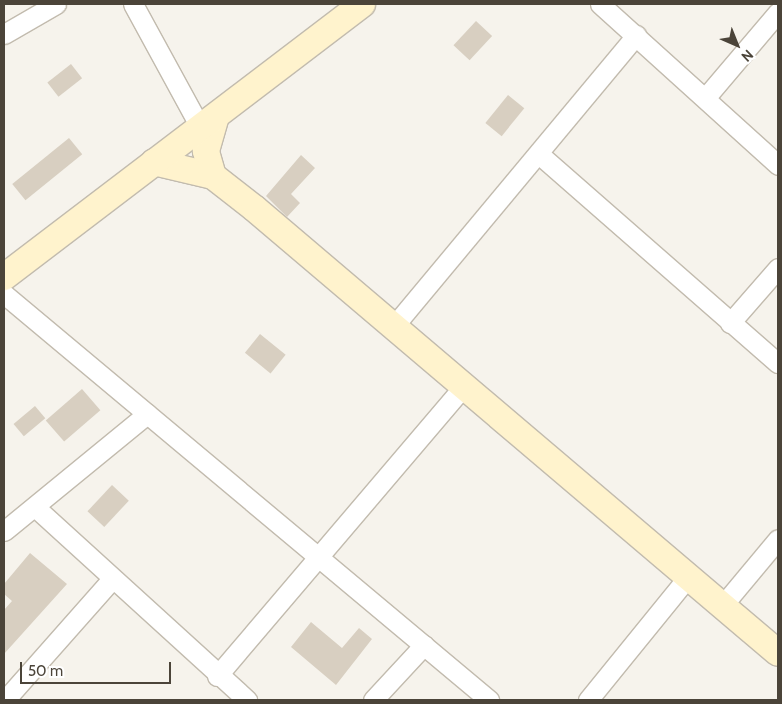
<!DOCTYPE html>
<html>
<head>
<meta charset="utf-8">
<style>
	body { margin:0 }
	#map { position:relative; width:782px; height:704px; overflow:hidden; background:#f6f3ec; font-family:Cabin,sans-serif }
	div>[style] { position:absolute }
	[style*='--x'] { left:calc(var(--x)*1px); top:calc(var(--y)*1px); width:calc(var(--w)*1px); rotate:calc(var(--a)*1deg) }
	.building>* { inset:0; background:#d8cfc1; transform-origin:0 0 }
	.roads { filter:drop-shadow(1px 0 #c2bbae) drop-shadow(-1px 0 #c2bbae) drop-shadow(0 1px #c2bbae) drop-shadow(0 -1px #c2bbae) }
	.street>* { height:19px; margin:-9.5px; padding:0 9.5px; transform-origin:9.5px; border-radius:9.5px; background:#fff }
	.secondary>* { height:26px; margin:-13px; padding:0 13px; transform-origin:13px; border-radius:13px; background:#fff3cd }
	span { translate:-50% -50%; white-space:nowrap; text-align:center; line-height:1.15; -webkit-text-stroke:4px #fff; paint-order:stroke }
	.frame { position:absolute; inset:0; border:5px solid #4b4439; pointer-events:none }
	.north { position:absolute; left:712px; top:20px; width:50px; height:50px; -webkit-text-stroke:4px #fff; paint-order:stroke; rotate:136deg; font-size:14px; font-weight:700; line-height:20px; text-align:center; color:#4b4439 }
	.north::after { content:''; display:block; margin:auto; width:18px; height:22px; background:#4b4439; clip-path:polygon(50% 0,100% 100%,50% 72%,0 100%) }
	.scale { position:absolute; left:20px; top:662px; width:151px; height:22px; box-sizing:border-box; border:2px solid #4b4439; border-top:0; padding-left:6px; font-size:15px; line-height:18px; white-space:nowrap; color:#4b4439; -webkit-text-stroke:4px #fff; paint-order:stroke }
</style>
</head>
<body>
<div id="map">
	<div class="building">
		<div style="left:476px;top:21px;width:22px;height:33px;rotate:43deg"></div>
		<div style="left:71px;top:64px;width:18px;height:30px;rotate:52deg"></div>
		<div style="left:508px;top:95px;width:21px;height:36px;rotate:39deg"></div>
		<div style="left:69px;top:138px;width:21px;height:73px;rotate:51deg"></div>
		<div style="clip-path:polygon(301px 155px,315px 168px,291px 194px,300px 203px,287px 217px,266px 196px)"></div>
		<div style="left:260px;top:334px;width:33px;height:24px;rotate:39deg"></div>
		<div style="left:82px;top:389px;width:28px;height:48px;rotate:49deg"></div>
		<div style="left:35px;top:406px;width:16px;height:28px;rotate:50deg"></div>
		<div style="left:112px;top:485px;width:23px;height:36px;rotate:43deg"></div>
		<div style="clip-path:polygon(30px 553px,67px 584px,4px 654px,4px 610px,12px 601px,4px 594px,4px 584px)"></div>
		<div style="clip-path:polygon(311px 622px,342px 648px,359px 628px,372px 639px,336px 685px,291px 647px)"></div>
	</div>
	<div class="roads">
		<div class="street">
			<div style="--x:133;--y:4;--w:140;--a:61.4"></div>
			<div style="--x:600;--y:4;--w:240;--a:42.1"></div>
			<div style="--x:4;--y:34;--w:60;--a:-30"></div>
			<div style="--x:706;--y:97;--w:111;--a:-49.7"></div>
			<div style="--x:540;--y:155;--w:316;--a:41.2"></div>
			<div style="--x:4;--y:294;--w:633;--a:39.93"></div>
			<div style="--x:730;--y:323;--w:73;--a:-48.9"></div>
			<div style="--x:393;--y:327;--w:380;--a:-50.2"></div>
			<div style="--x:35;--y:507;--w:287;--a:42.3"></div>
			<div style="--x:4;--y:531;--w:185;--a:-39.3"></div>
			<div style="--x:722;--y:606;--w:87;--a:-50.1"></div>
			<div style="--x:217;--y:676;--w:380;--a:-49.6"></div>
			<div style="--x:5;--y:700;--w:162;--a:-48.5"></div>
			<div style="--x:373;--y:700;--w:75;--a:-47.2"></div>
			<div style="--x:588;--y:700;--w:159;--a:-50.9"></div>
		</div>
		<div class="secondary">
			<div style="--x:154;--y:162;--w:61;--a:13.3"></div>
			<div style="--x:213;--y:176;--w:52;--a:38"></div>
			<div style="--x:254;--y:208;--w:687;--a:40.34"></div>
			<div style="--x:213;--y:176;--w:26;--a:-106"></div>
			<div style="--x:206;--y:151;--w:36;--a:-74"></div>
			<div style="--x:4;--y:277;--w:450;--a:-37.3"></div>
		</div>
	</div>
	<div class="frame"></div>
	<div class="north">N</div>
	<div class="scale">50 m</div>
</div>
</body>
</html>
